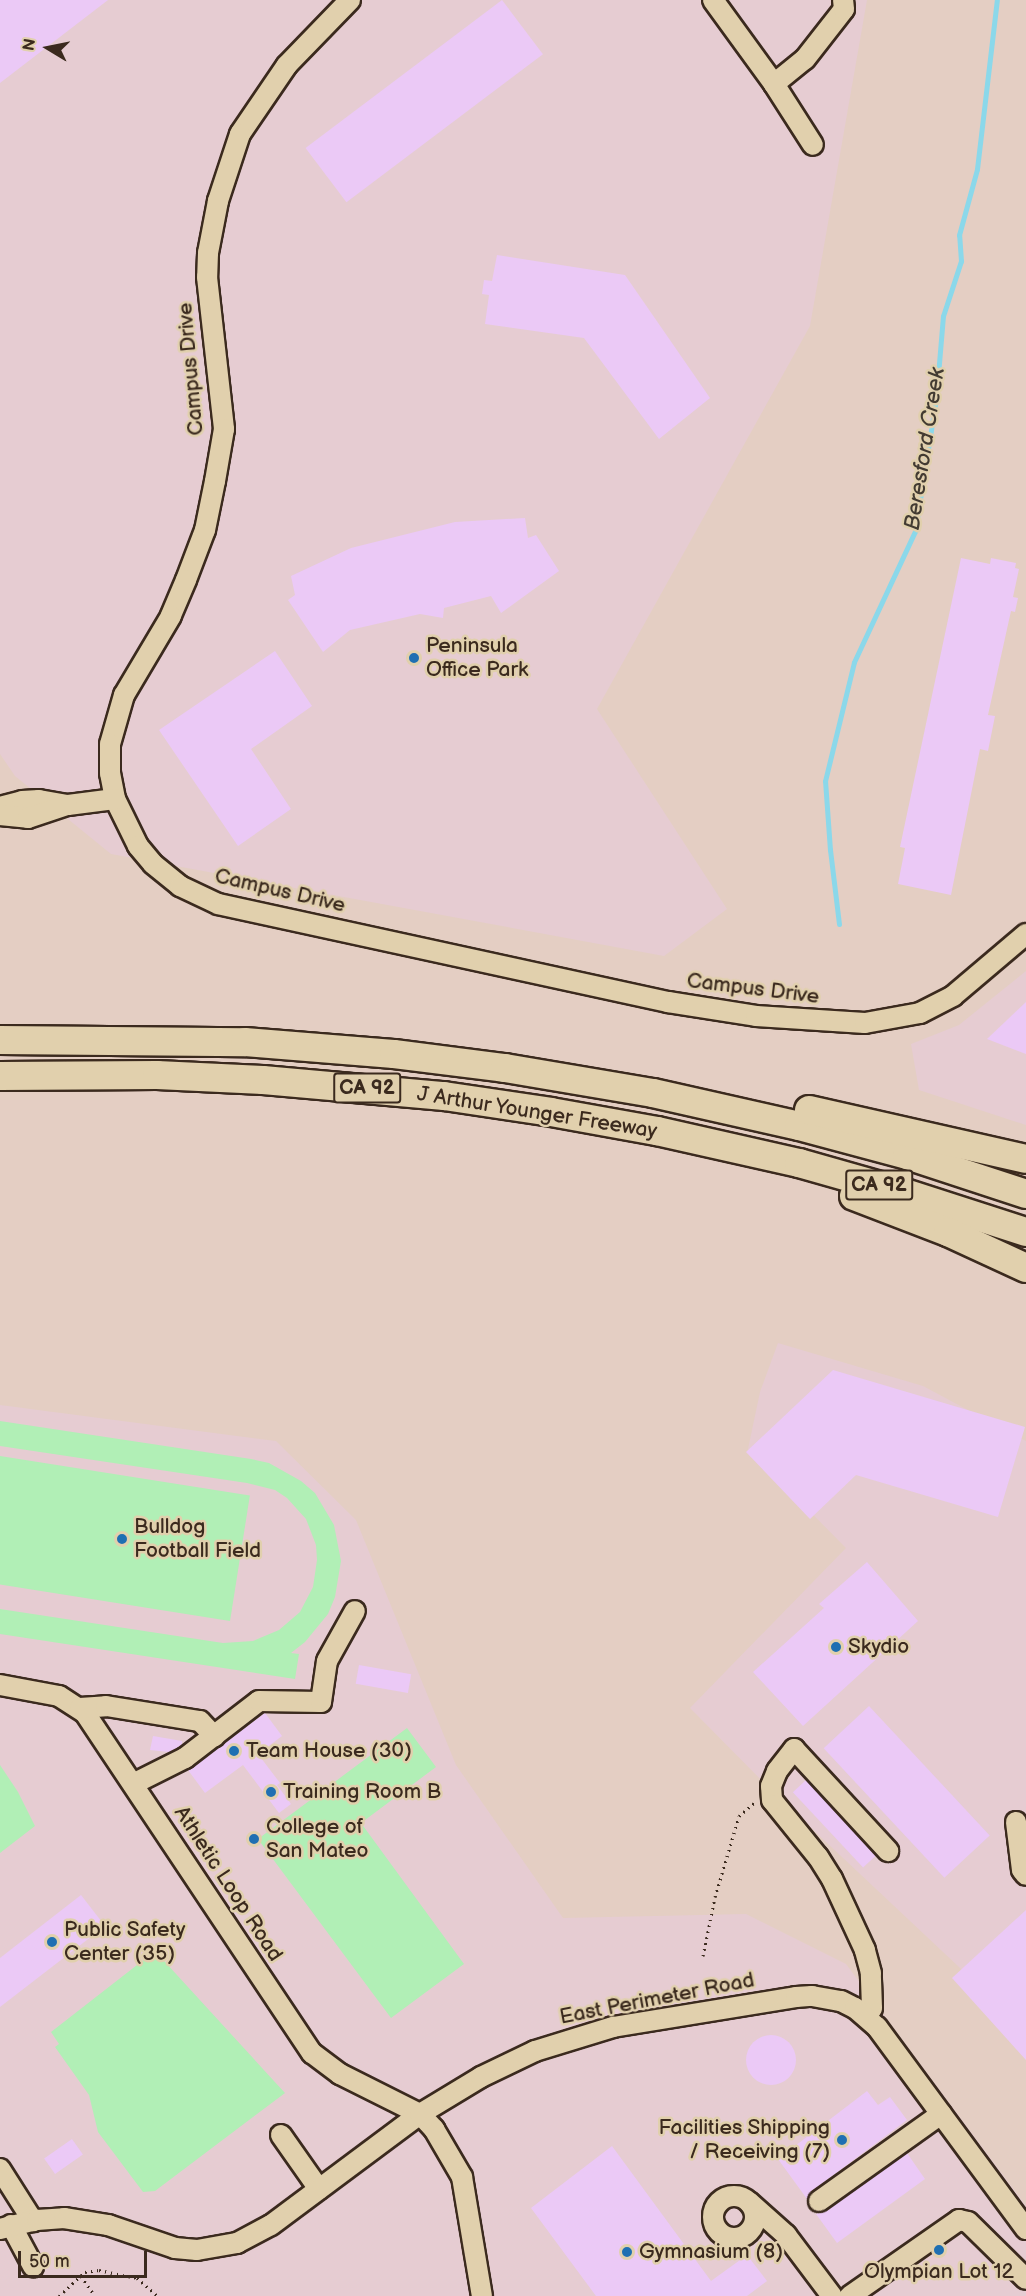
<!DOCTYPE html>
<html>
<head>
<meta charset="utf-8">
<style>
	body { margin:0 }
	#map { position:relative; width:1026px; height:2296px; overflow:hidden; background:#e4cec3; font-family:"Balsamiq Sans",sans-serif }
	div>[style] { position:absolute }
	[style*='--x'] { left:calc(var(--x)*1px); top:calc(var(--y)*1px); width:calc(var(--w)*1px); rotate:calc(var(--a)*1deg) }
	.built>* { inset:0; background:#e6ccd2 }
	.green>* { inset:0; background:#b1efb6; transform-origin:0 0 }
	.stream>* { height:5px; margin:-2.5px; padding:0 2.5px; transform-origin:2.5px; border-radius:2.5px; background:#8bd8ea }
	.building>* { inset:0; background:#ebc9f6; transform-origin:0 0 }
	.round { border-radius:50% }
	.path>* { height:3px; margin-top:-1.5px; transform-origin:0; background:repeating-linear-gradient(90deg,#3b2a1e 0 1.5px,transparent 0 6px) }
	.roads { filter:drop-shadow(2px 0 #3b2a1e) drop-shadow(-2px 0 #3b2a1e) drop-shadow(0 2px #3b2a1e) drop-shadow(0 -2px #3b2a1e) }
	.minor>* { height:20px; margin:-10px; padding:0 10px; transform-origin:10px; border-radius:10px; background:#e1d0ad }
	.minor>.ring { margin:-10px; padding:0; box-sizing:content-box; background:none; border:20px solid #e1d0ad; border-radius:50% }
	.highway>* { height:28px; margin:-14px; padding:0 14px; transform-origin:14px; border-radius:14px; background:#e1d0ad }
	.dots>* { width:16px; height:16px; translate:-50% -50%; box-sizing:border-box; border:3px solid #e1d0ad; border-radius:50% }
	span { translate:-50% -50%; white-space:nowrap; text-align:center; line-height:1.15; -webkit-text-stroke:5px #e1d0ad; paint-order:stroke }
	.shield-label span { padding:2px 4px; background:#e1d0ad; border:2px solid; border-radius:4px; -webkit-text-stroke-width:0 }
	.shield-label { font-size:20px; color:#3b2a1e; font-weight:700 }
	.street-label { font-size:21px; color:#3b2a1e }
	.poi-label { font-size:21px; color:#3b2a1e }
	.left { translate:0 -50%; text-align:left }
	.right { translate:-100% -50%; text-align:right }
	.water-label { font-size:22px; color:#433b32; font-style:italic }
	.north { position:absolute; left:18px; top:18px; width:60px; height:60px; -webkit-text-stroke:4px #e1d0ad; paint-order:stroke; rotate:280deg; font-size:16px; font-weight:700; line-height:24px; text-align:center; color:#3b2a1e }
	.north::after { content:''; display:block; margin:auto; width:21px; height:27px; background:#3b2a1e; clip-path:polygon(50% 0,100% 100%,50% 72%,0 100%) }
	.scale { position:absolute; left:18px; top:2251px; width:129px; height:27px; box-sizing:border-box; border:3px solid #3b2a1e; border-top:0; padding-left:8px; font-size:18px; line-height:21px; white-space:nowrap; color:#3b2a1e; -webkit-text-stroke:4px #e1d0ad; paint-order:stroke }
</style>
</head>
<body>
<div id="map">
	<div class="built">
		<div style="clip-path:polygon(0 0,867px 0,810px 326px,597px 709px,727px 909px,664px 956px,111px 854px,15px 776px,0 754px)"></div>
		<div style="clip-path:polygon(1026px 971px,1026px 1125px,919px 1090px,911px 1044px,959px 1025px)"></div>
		<div style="clip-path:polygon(778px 1343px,923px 1386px,1026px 1441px,1026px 2030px,775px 1794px,690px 1708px,846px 1548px,748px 1449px,760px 1392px)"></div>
		<div style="clip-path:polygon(0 1405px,276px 1441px,356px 1520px,456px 1765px,563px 1918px,746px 1914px,846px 1964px,1026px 2206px,1026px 2296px,0 2296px)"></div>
	</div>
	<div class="green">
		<div style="clip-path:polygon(0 1421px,251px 1459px,269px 1463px,301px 1481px,315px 1493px,334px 1525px,341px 1561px,335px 1597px,328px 1614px,305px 1642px,291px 1653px,299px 1654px,295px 1679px,0 1634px,0 1609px,223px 1643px,253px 1641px,279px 1630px,300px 1612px,313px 1587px,317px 1560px,316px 1545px,306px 1519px,287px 1498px,275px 1490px,247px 1483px,0 1446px)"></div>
		<div style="left:0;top:1456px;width:253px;height:127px;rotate:9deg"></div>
		<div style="clip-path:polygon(407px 1728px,436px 1767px,361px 1823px,464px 1964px,391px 2018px,258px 1839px)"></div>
		<div style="clip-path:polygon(0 1765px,18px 1792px,35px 1826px,0 1853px)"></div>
		<div style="clip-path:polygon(155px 1951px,285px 2093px,155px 2191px,143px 2192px,98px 2132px,89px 2095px,55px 2047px,59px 2044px,51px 2032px)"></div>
	</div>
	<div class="stream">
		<div style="--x:839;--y:924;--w:75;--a:-96.9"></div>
		<div style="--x:830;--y:850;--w:69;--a:-94.1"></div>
		<div style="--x:825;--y:781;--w:122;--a:-76.3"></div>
		<div style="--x:854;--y:662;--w:145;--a:-65"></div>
		<div style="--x:915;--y:531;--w:134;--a:-81"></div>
		<div style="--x:936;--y:399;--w:83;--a:-85.2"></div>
		<div style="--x:943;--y:316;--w:58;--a:-71.9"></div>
		<div style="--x:961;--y:261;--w:26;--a:-94"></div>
		<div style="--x:959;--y:235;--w:68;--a:-74.7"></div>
		<div style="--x:977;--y:169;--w:170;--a:-83.3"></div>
	</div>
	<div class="building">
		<div style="clip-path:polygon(0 0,108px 0,0 83px)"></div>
		<div style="left:502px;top:0;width:68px;height:246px;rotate:53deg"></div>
		<div style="clip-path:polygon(497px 255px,625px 275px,710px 398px,659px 439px,584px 338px,485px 324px,489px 295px,482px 294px,484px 280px,492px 281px)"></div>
		<div style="clip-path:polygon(525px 518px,528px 538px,536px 535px,559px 571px,501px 613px,491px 596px,444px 608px,443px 618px,420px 614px,350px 630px,323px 652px,288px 600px,295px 595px,291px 576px,351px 548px,455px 522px)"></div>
		<div style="clip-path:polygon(961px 558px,990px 564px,991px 558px,1016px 563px,1015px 568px,1019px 569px,1013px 597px,1018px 598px,1015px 612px,1011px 611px,988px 715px,995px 716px,988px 751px,980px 749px,951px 895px,898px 884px,905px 848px,900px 847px)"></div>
		<div style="clip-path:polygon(275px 651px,312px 706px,251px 749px,291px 809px,238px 846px,159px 730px)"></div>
		<div style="clip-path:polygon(1026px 1002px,1026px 1054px,987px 1039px)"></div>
		<div style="clip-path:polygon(833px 1370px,1025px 1427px,998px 1517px,856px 1475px,810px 1519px,746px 1452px)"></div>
		<div style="clip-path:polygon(867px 1562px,918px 1621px,803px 1726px,753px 1672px,824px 1608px,819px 1604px)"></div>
		<div style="left:359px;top:1665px;width:53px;height:19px;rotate:10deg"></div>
		<div style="left:869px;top:1706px;width:177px;height:62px;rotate:47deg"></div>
		<div style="clip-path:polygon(265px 1713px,282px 1736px,258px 1754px,280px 1783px,277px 1785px,291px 1804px,279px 1813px,243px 1765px,205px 1793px,188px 1770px)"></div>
		<div style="clip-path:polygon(153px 1736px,182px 1741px,182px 1745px,169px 1752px,150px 1750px)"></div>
		<div style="left:806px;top:1780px;width:103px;height:18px;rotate:47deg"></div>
		<div style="clip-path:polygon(81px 1895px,105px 1926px,0 2007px,0 1958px)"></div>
		<div style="clip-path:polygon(1026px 1910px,1026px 2060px,952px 1978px)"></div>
		<div class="round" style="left:746px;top:2035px;width:50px;height:50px"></div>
		<div style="clip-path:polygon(867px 2091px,878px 2105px,890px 2097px,907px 2120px,812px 2191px,807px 2199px,778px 2159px)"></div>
		<div style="left:72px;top:2139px;width:19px;height:34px;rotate:55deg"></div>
		<div style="clip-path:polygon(612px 2146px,711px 2281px,747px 2255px,767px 2281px,747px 2296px,596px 2296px,531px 2208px)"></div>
		<div style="clip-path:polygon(907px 2153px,925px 2179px,837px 2243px,816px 2214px,826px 2211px)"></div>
	</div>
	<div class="path">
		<div style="--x:703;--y:1956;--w:60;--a:-78.5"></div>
		<div style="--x:715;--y:1897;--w:84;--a:-73.5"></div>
		<div style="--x:739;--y:1816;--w:20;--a:-41"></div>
		<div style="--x:81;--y:2276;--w:24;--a:55"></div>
		<div style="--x:59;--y:2296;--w:35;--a:-43"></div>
		<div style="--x:85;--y:2272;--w:14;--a:-8"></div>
		<div style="--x:99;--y:2270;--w:39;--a:12"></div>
		<div style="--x:137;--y:2278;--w:28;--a:41"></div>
	</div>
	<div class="roads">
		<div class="minor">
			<div style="--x:350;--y:0;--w:91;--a:134.1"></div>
			<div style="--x:287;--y:65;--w:83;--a:124.3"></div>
			<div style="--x:240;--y:134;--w:71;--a:108.2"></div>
			<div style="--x:218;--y:201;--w:53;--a:100.9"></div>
			<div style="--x:208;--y:253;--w:24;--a:92"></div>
			<div style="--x:207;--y:277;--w:153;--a:83.6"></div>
			<div style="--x:224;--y:429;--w:53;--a:99.8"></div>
			<div style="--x:215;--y:481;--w:50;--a:101.5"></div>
			<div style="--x:205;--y:530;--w:53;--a:110.8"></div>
			<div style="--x:186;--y:580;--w:39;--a:113"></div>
			<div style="--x:171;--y:616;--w:92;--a:120.7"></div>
			<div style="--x:124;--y:695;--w:51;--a:105.9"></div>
			<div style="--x:110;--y:744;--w:29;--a:90"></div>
			<div style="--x:110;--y:773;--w:26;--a:79"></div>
			<div style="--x:115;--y:799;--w:52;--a:63.9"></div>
			<div style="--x:138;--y:846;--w:23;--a:50"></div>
			<div style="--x:153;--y:864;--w:35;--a:39"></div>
			<div style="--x:180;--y:886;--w:42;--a:25.3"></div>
			<div style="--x:218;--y:904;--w:461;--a:12.3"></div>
			<div style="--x:668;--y:1002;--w:89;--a:9"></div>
			<div style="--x:756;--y:1016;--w:109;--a:3.7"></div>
			<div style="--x:865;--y:1023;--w:56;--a:-10.3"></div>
			<div style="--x:920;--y:1013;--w:37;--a:-27"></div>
			<div style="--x:953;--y:996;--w:96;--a:-40.3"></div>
			<div style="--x:713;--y:0;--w:104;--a:54"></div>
			<div style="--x:774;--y:84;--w:72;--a:57.4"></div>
			<div style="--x:774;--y:84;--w:40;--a:-39"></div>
			<div style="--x:805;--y:59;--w:63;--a:-52"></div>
			<div style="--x:844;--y:9;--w:9;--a:-96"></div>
			<div style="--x:0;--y:807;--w:23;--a:-15"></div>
			<div style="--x:22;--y:801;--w:17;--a:-3"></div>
			<div style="--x:39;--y:800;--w:29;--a:10"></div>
			<div style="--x:68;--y:805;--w:47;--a:-7.3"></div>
			<div style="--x:0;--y:815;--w:28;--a:6"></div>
			<div style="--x:28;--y:818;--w:41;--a:-18.4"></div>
			<div style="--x:0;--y:1685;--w:60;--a:10.6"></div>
			<div style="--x:59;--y:1696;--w:31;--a:33"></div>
			<div style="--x:85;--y:1713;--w:409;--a:56.3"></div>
			<div style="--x:312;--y:2053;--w:35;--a:37"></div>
			<div style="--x:340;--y:2074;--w:89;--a:26.6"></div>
			<div style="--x:420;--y:2114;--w:21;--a:47"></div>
			<div style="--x:434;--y:2129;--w:56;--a:59.7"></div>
			<div style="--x:462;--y:2177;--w:121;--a:80.5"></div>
			<div style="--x:80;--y:1708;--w:26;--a:-4"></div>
			<div style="--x:106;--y:1706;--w:95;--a:9.1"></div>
			<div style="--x:200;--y:1721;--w:21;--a:47"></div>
			<div style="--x:133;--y:1784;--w:58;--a:-26.6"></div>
			<div style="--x:185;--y:1758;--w:93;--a:-37.6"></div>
			<div style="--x:259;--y:1701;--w:62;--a:0.9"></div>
			<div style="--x:321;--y:1702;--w:41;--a:-81.7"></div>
			<div style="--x:327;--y:1661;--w:57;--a:-60.8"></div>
			<div style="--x:1016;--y:1822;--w:48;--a:82.9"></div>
			<div style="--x:1022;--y:1870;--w:6;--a:51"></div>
			<div style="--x:867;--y:2017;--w:10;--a:-61"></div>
			<div style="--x:872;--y:2008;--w:35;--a:-92"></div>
			<div style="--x:871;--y:1973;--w:24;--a:-105"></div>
			<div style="--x:865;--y:1950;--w:78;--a:-114.9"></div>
			<div style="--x:832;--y:1879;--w:26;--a:-122"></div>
			<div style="--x:818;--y:1857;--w:73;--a:-128.9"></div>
			<div style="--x:772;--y:1800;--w:14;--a:-94"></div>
			<div style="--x:771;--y:1786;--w:16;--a:-68"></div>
			<div style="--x:777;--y:1771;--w:28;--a:-52"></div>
			<div style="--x:794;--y:1749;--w:139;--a:47.3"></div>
			<div style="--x:281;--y:2135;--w:66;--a:54.9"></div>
			<div style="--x:0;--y:2169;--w:62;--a:57.6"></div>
			<div class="ring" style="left:713px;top:2196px;width:22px;height:22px"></div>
			<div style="--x:819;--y:2201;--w:150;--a:-35.5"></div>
			<div style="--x:749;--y:2202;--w:50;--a:41.7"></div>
			<div style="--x:786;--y:2235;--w:76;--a:53"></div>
			<div style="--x:11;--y:2225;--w:47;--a:61.8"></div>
			<div style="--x:0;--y:2229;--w:38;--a:-14"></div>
			<div style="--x:37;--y:2220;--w:27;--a:-4"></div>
			<div style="--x:64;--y:2218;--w:45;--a:9"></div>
			<div style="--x:108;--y:2225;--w:71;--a:18.9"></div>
			<div style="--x:175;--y:2248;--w:22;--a:5"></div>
			<div style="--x:197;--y:2250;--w:41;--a:-9.9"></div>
			<div style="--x:237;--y:2243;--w:38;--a:-28"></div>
			<div style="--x:271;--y:2225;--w:186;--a:-36.7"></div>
			<div style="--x:420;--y:2114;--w:71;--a:-31.2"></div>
			<div style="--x:481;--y:2077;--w:60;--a:-25.7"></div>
			<div style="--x:535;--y:2051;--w:82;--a:-17.1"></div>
			<div style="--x:613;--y:2027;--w:185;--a:-9.3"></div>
			<div style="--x:796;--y:1997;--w:16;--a:-4"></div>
			<div style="--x:812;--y:1996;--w:29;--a:10"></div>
			<div style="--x:841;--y:2001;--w:16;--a:27"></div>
			<div style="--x:855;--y:2008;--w:29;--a:41"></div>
			<div style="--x:877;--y:2027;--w:251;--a:53.6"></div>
			<div style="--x:850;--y:2296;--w:133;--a:-34.9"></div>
			<div style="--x:959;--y:2220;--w:9;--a:13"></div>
			<div style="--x:968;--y:2222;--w:81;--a:44.5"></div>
		</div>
		<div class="highway">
			<div style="--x:0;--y:1040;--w:245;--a:0.5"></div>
			<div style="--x:245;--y:1042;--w:149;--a:4.6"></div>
			<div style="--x:394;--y:1054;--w:112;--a:7.2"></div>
			<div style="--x:505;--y:1068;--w:150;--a:9.6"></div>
			<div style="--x:653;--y:1093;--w:150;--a:12.7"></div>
			<div style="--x:799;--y:1126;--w:112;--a:15"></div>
			<div style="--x:907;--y:1155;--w:125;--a:18.1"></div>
			<div style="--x:0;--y:1076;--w:157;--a:-0.4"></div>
			<div style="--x:157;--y:1075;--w:106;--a:2.7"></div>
			<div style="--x:263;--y:1080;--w:182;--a:5.1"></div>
			<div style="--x:444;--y:1096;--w:108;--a:8.5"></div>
			<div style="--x:551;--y:1112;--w:108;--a:10.2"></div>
			<div style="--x:657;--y:1131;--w:146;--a:12.7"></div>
			<div style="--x:799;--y:1163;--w:110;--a:15.8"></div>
			<div style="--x:905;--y:1193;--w:127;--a:17.9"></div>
			<div style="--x:809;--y:1110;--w:222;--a:12.7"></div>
			<div style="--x:854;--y:1196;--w:101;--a:21"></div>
			<div style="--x:948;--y:1232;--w:86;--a:24.8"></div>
		</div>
	</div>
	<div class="dots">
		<div style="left:414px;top:658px;background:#1f6fb2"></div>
		<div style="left:122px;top:1539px;background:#1f6fb2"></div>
		<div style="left:836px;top:1647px;background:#1f6fb2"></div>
		<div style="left:234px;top:1751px;background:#1f6fb2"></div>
		<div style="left:271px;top:1792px;background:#1f6fb2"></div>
		<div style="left:254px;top:1839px;background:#1f6fb2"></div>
		<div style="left:52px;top:1942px;background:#1f6fb2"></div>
		<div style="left:842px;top:2140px;background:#1f6fb2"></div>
		<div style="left:939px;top:2250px;background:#1f6fb2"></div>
		<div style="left:627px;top:2252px;background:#1f6fb2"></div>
	</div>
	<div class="shield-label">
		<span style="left:367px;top:1088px">CA 92</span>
		<span style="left:879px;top:1185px">CA 92</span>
	</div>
	<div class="street-label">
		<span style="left:191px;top:369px;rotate:-95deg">Campus Drive</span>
		<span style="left:280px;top:891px;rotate:13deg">Campus Drive</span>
		<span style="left:753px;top:989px;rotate:7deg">Campus Drive</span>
		<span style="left:537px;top:1113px;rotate:9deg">J Arthur Younger Freeway</span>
		<span style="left:228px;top:1884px;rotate:57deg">Athletic Loop Road</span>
		<span style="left:657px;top:1999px;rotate:-11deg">East Perimeter Road</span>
	</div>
	<div class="poi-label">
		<span class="left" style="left:426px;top:658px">Peninsula<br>Office Park</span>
		<span class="left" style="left:134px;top:1539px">Bulldog<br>Football Field</span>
		<span class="left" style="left:848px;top:1647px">Skydio</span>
		<span class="left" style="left:246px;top:1751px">Team House (30)</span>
		<span class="left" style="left:283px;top:1792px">Training Room B</span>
		<span class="left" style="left:266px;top:1839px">College of<br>San Mateo</span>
		<span class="left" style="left:64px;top:1942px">Public Safety<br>Center (35)</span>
		<span class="right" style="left:830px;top:2140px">Facilities Shipping<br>/ Receiving (7)</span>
		<span class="left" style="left:639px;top:2252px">Gymnasium (8)</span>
		<span style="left:939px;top:2272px">Olympian Lot 12</span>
	</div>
	<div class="water-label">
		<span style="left:925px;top:449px;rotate:-81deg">Beresford Creek</span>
	</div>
	<div class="north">N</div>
	<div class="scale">50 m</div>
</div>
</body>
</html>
